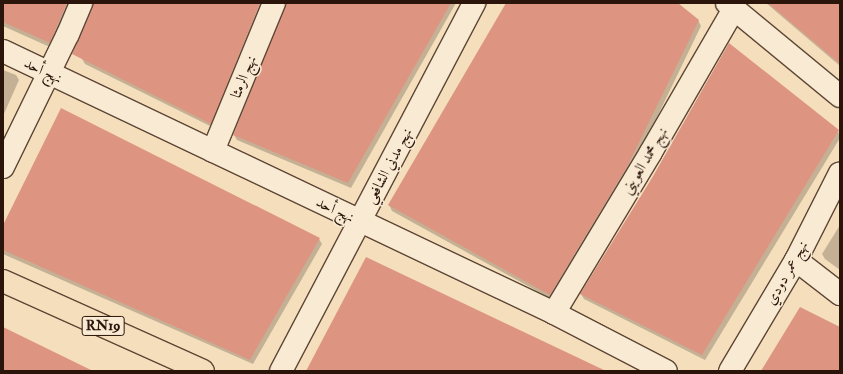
<!DOCTYPE html>
<html>
<head>
<meta charset="utf-8">
<style>
	body { margin:0 }
	#map { position:relative; width:843px; height:374px; overflow:hidden; background:#f5debb; font-family:"IM FELL Double Pica",Amiri,serif }
	div>[style] { position:absolute }
	[style*='--x'] { left:calc(var(--x)*1px); top:calc(var(--y)*1px); width:calc(var(--w)*1px); rotate:calc(var(--a)*1deg) }
	.shadow>* { inset:0; background:#0003 }
	.building>* { inset:0; background:#dd9582 }
	.roads { filter:drop-shadow(1px 0 #5e4636) drop-shadow(-1px 0 #5e4636) drop-shadow(0 1px #5e4636) drop-shadow(0 -1px #5e4636) }
	.minor>* { height:22px; margin:-11px; padding:0 11px; transform-origin:11px; border-radius:11px; background:#f8ead3 }
	.major>* { height:22px; margin:-11px; padding:0 11px; transform-origin:11px; border-radius:11px; background:#f5debb }
	span { translate:-50% -50%; white-space:nowrap; text-align:center; line-height:1.15; -webkit-text-stroke:3px #f8ead3; paint-order:stroke }
	.shield-label span { padding:1px 3px; background:#f8ead3; border:1px solid; border-radius:3px; -webkit-text-stroke-width:0 }
	.shield-label { font-size:14px; color:#2b140a; font-weight:700 }
	.street-label { font-size:15px; color:#2b140a }
	.frame { position:absolute; inset:0; border:4px solid #2b140a; pointer-events:none }
</style>
</head>
<body>
<div id="map">
	<div class="shadow">
		<div style="clip-path:polygon(3px 3px,73px 3px,52px 48px,3px 26px)"></div>
		<div style="clip-path:polygon(107px 3px,267px 3px,214px 128px,85px 64px,82px 59px)"></div>
		<div style="clip-path:polygon(286px 3px,456px 3px,351px 188px,237px 140px,234px 135px)"></div>
		<div style="clip-path:polygon(507px 3px,676px 3px,698px 20px,701px 26px,631px 171px,553px 300px,392px 211px,389px 205px)"></div>
		<div style="clip-path:polygon(766px 3px,840px 3px,840px 66px)"></div>
		<div style="clip-path:polygon(3px 70px,16px 75px,19px 80px,3px 116px)"></div>
		<div style="clip-path:polygon(838px 131px,840px 138px,705px 360px,584px 299px,581px 294px)"></div>
		<div style="clip-path:polygon(840px 225px,840px 270px,825px 259px,822px 254px)"></div>
		<div style="clip-path:polygon(3px 228px,319px 239px,322px 244px,253px 364px,3px 254px)"></div>
	</div>
	<div class="building">
		<div style="clip-path:polygon(3px 3px,67px 3px,50px 43px,3px 22px)"></div>
		<div style="clip-path:polygon(93px 3px,260px 3px,211px 124px,72px 54px)"></div>
		<div style="clip-path:polygon(286px 3px,451px 3px,348px 183px,233px 135px)"></div>
		<div style="clip-path:polygon(506px 3px,678px 3px,699px 20px,628px 165px,550px 295px,388px 205px)"></div>
		<div style="clip-path:polygon(768px 3px,840px 3px,840px 64px)"></div>
		<div style="clip-path:polygon(729px 43px,839px 130px,702px 355px,580px 294px,652px 178px)"></div>
		<div style="clip-path:polygon(61px 108px,320px 238px,250px 360px,3px 250px,3px 225px)"></div>
		<div style="clip-path:polygon(366px 257px,606px 371px,306px 371px)"></div>
		<div style="clip-path:polygon(800px 307px,840px 327px,840px 371px,761px 371px)"></div>
		<div style="clip-path:polygon(3px 327px,93px 371px,3px 371px)"></div>
	</div>
	<div class="roads">
		<div class="minor">
			<div style="--x:727;--y:3;--w:146;--a:39.5"></div>
			<div style="--x:3;--y:51;--w:610;--a:25.43"></div>
			<div style="--x:554;--y:313;--w:126;--a:27.4"></div>
			<div style="--x:213;--y:151;--w:160;--a:-67.6"></div>
			<div style="--x:3;--y:167;--w:148;--a:-64"></div>
			<div style="--x:68;--y:34;--w:34;--a:-67"></div>
			<div style="--x:796;--y:260;--w:56;--a:37.7"></div>
			<div style="--x:554;--y:313;--w:188;--a:-58.9"></div>
			<div style="--x:651;--y:152;--w:165;--a:-59.9"></div>
			<div style="--x:281;--y:371;--w:416;--a:-62.3"></div>
			<div style="--x:730;--y:371;--w:129;--a:-59.3"></div>
			<div style="--x:796;--y:260;--w:97;--a:-63.2"></div>
		</div>
		<div class="major">
			<div style="--x:3;--y:281;--w:219;--a:24.2"></div>
		</div>
	</div>
	<div class="shield-label">
		<span style="left:103px;top:326px">RN19</span>
	</div>
	<div class="street-label">
		<span style="left:43px;top:71px;rotate:26deg">نهج أحد</span>
		<span style="left:244px;top:77px;rotate:-67deg">نهج الرمثا</span>
		<span style="left:645px;top:161px;rotate:-59deg">نهج محمد العويني</span>
		<span style="left:389px;top:166px;rotate:-62deg">نهج مدني الشافعي</span>
		<span style="left:335px;top:210px;rotate:26deg">نهج أحد</span>
		<span style="left:787px;top:273px;rotate:-60deg">نهج عمر دودي</span>
	</div>
	<div class="frame"></div>
</div>
</body>
</html>
